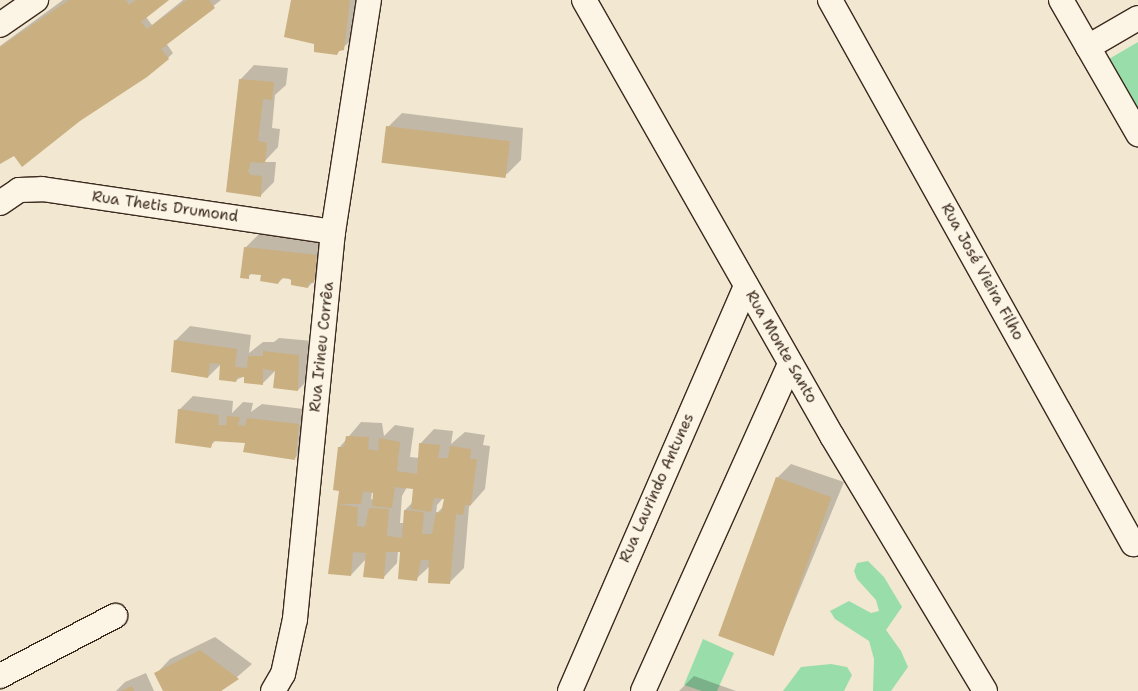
<!DOCTYPE html>
<html>
<head>
<meta charset="utf-8">
<style>
	body { margin:0 }
	#map { position:relative; width:1138px; height:691px; overflow:hidden; background:#f2e7d1; font-family:"Shantell Sans",sans-serif }
	div>[style] { position:absolute }
	[style*='--x'] { left:calc(var(--x)*1px); top:calc(var(--y)*1px); width:calc(var(--w)*1px); rotate:calc(var(--a)*1deg) }
	.green>* { inset:0; background:#99deaa }
	.shadow>* { inset:0; background:#0003 }
	.building>* { inset:0; background:#caaf80; transform-origin:0 0 }
	.roads { filter:drop-shadow(1px 0 #3b2a1e) drop-shadow(-1px 0 #3b2a1e) drop-shadow(0 1px #3b2a1e) drop-shadow(0 -1px #3b2a1e) }
	.minor>* { height:24px; margin:-12px; padding:0 12px; transform-origin:12px; border-radius:12px; background:#fcf5e5 }
	span { translate:-50% -50%; white-space:nowrap; text-align:center; line-height:1.15; -webkit-text-stroke:4.5px #fcf5e5; paint-order:stroke }
	.street-label { font-size:15px; color:#3b2a1e }
</style>
</head>
<body>
<div id="map">
	<div class="green">
		<div style="clip-path:polygon(1138px 42px,1138px 127px,1102px 63px)"></div>
		<div style="clip-path:polygon(868px 561px,884px 577px,902px 607px,886px 630px,901px 651px,908px 667px,891px 691px,873px 691px,874px 659px,869px 641px,835px 619px,830px 611px,849px 601px,871px 613px,879px 611px,876px 600px,857px 579px,854px 571px,857px 563px)"></div>
		<div style="clip-path:polygon(703px 639px,734px 653px,717px 691px,702px 691px,684px 685px)"></div>
		<div style="clip-path:polygon(831px 664px,847px 667px,852px 675px,844px 691px,783px 691px,801px 667px)"></div>
	</div>
	<div class="shadow">
		<div style="clip-path:polygon(63px 0,167px 0,146px 17px,152px 25px,183px 0,221px 0,166px 43px,173px 53px,168px 58px,111px 99px,0 163px,0 46px)"></div>
		<div style="clip-path:polygon(293px 0,361px 0,357px 35px,336px 54px,316px 43px)"></div>
		<div style="clip-path:polygon(254px 65px,288px 68px,286px 85px,275px 95px,272px 128px,280px 129px,278px 147px,264px 162px,276px 162px,274px 182px,260px 196px,227px 191px,240px 80px)"></div>
		<div style="clip-path:polygon(402px 113px,523px 128px,521px 160px,507px 174px,388px 127px)"></div>
		<div style="clip-path:polygon(260px 233px,330px 242px,328px 267px,308px 287px,284px 277px,278px 283px,262px 274px,252px 273px,248px 277px,246px 247px)"></div>
		<div style="clip-path:polygon(190px 326px,251px 335px,249px 353px,263px 342px,274px 342px,279px 338px,313px 341px,312px 376px,298px 390px,277px 369px,262px 384px,245px 376px,236px 380px,222px 363px,208px 377px,172px 371px,176px 340px)"></div>
		<div style="clip-path:polygon(193px 396px,233px 401px,232px 413px,243px 402px,253px 403px,251px 412px,262px 404px,312px 410px,309px 444px,295px 458px,247px 442px,216px 440px,210px 446px,179px 410px)"></div>
		<div style="clip-path:polygon(evenodd,361px 422px,382px 423px,384px 436px,395px 425px,414px 428px,410px 457px,419px 458px,420px 444px,434px 429px,453px 431px,451px 444px,465px 432px,485px 435px,483px 445px,490px 446px,485px 489px,469px 507px,464px 568px,450px 582px,430px 566px,416px 579px,401px 551px,398px 551px,397px 563px,383px 578px,366px 559px,351px 575px,330px 573px,340px 490px,339px 448px,361px 422px,407px 487px,415px 488px,413px 502px,405px 510px,404px 523px,400px 523px,402px 496px,407px 487px,361px 422px,372px 491px,374px 491px,374px 500px,371px 499px,372px 491px,361px 422px,445px 496px,444px 506px,436px 514px,437px 505px,445px 496px)"></div>
		<div style="clip-path:polygon(791px 464px,844px 482px,780px 637px,765px 651px,777px 478px)"></div>
		<div style="clip-path:polygon(215px 637px,252px 664px,221px 691px,165px 691px,156px 674px,170px 659px)"></div>
		<div style="clip-path:polygon(146px 673px,154px 691px,116px 691px,125px 682px)"></div>
		<div style="clip-path:polygon(694px 676px,736px 691px,679px 691px)"></div>
	</div>
	<div class="building">
		<div style="clip-path:polygon(69px 0,126px 0,129px 5px,136px 0,169px 0,141px 22px,147px 29px,187px 0,209px 0,215px 8px,161px 49px,169px 59px,147px 77px,80px 121px,22px 167px,14px 156px,0 164px,0 47px)"></div>
		<div style="clip-path:polygon(291px 0,350px 0,344px 50px,339px 51px,337px 55px,314px 52px,314px 44px,284px 37px)"></div>
		<div style="clip-path:polygon(239px 79px,274px 82px,272px 100px,263px 99px,258px 141px,267px 143px,265px 163px,251px 162px,248px 172px,251px 175px,262px 176px,261px 197px,226px 192px)"></div>
		<div style="left:386px;top:126px;width:125px;height:37px;rotate:7deg"></div>
		<div style="clip-path:polygon(244px 247px,317px 255px,314px 283px,309px 282px,308px 288px,291px 285px,291px 279px,281px 278px,278px 284px,260px 281px,261px 275px,249px 274px,249px 279px,240px 278px)"></div>
		<div style="clip-path:polygon(174px 340px,237px 349px,235px 367px,247px 368px,248px 356px,263px 356px,263px 351px,299px 355px,298px 391px,273px 388px,275px 371px,263px 369px,263px 385px,244px 383px,244px 377px,238px 377px,236px 382px,219px 380px,220px 364px,210px 363px,208px 378px,171px 372px)"></div>
		<div style="clip-path:polygon(178px 409px,219px 415px,218px 425px,226px 425px,227px 416px,240px 417px,238px 425px,245px 426px,247px 418px,299px 424px,295px 460px,243px 452px,245px 443px,213px 441px,211px 448px,175px 443px)"></div>
		<div style="clip-path:polygon(evenodd,346px 436px,369px 437px,368px 449px,378px 451px,379px 438px,400px 442px,397px 471px,417px 474px,419px 443px,440px 445px,438px 458px,448px 458px,450px 446px,471px 449px,470px 459px,477px 459px,471px 505px,465px 505px,463px 515px,456px 514px,450px 584px,428px 583px,429px 560px,421px 560px,417px 581px,398px 579px,400px 552px,386px 552px,384px 579px,363px 577px,366px 553px,353px 552px,351px 576px,328px 574px,339px 491px,333px 490px,338px 447px,344px 447px,346px 436px,395px 487px,413px 489px,411px 509px,431px 512px,434px 498px,444px 499px,441px 513px,436px 512px,432px 534px,422px 534px,424px 512px,404px 510px,402px 538px,387px 536px,389px 509px,369px 508px,365px 527px,357px 526px,358px 507px,338px 504px,361px 504px,363px 491px,373px 493px,372px 506px,392px 508px,395px 487px)"></div>
		<div style="left:776px;top:477px;width:59px;height:169px;rotate:20deg"></div>
		<div style="clip-path:polygon(200px 650px,239px 679px,221px 691px,163px 691px,154px 673px)"></div>
		<div style="clip-path:polygon(132px 686px,134px 691px,121px 691px)"></div>
	</div>
	<div class="roads">
		<div class="minor">
			<div style="--x:584;--y:0;--w:502;--a:60.37"></div>
			<div style="--x:832;--y:436;--w:297;--a:59"></div>
			<div style="--x:830;--y:0;--w:623;--a:60.88"></div>
			<div style="--x:1061;--y:0;--w:155;--a:60.1"></div>
			<div style="--x:0;--y:25;--w:44;--a:-34.8"></div>
			<div style="--x:1088;--y:47;--w:58;--a:-30.1"></div>
			<div style="--x:0;--y:203;--w:23;--a:-34"></div>
			<div style="--x:19;--y:190;--w:23;--a:-2"></div>
			<div style="--x:42;--y:189;--w:294;--a:8.4"></div>
			<div style="--x:0;--y:676;--w:130;--a:-27.6"></div>
			<div style="--x:273;--y:691;--w:20;--a:-60"></div>
			<div style="--x:283;--y:674;--w:56;--a:-77.7"></div>
			<div style="--x:295;--y:619;--w:389;--a:-84.4"></div>
			<div style="--x:333;--y:232;--w:235;--a:-81.2"></div>
			<div style="--x:570;--y:691;--w:442;--a:-66.5"></div>
			<div style="--x:643;--y:691;--w:359;--a:-65.8"></div>
		</div>
	</div>
	<div class="street-label">
		<span style="left:165px;top:207px;rotate:8deg">Rua Thetis Drumond</span>
		<span style="left:982px;top:272px;rotate:61deg">Rua José Vieira Filho</span>
		<span style="left:322px;top:347px;rotate:-84deg">Rua Irineu Corrêa</span>
		<span style="left:781px;top:347px;rotate:60deg">Rua Monte Santo</span>
		<span style="left:657px;top:488px;rotate:-66deg">Rua Laurindo Antunes</span>
	</div>
</div>
</body>
</html>
